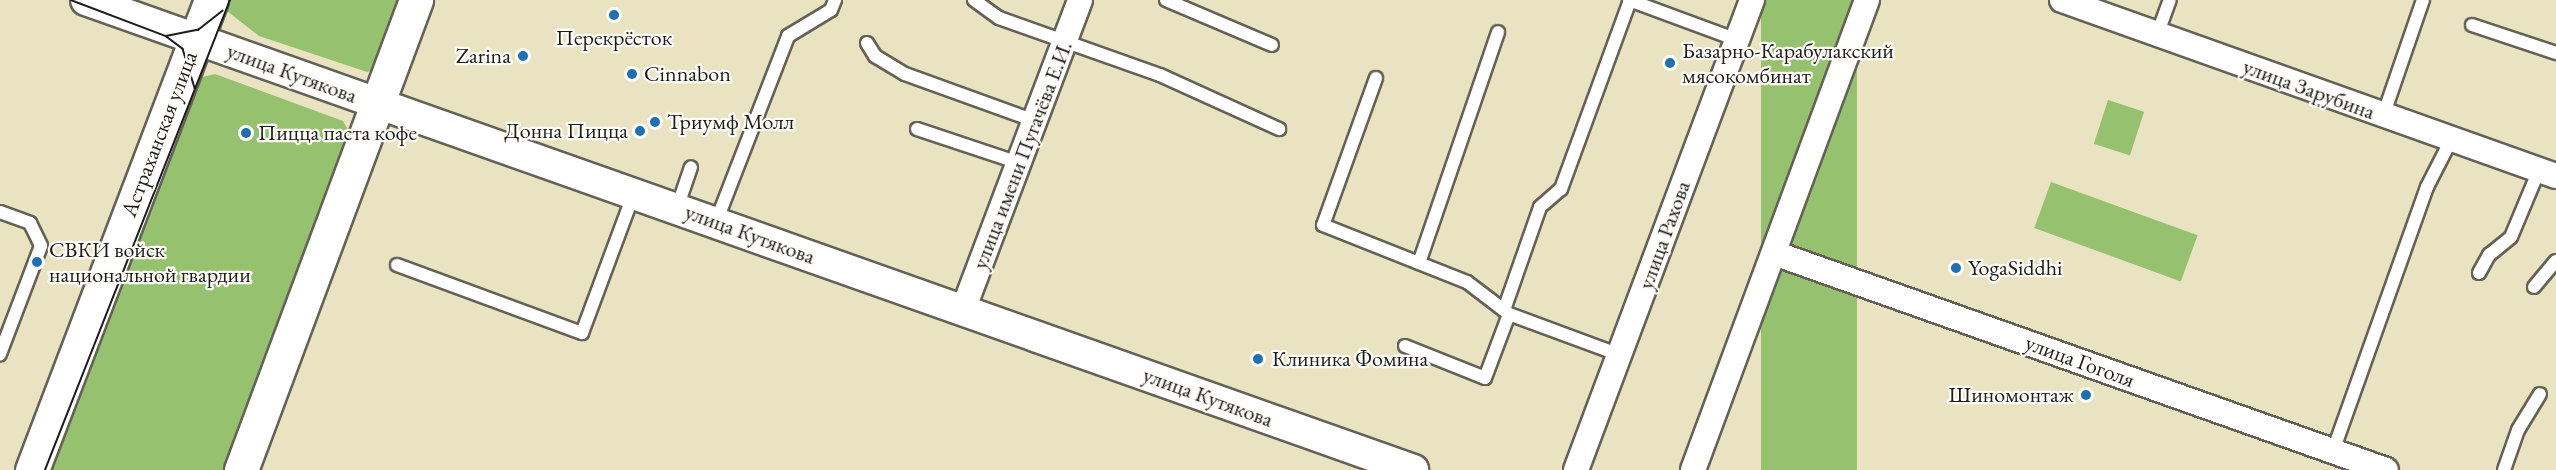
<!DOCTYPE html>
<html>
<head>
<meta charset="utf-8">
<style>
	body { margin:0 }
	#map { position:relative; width:2556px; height:470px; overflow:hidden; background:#e9e3c2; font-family:"EB Garamond",serif }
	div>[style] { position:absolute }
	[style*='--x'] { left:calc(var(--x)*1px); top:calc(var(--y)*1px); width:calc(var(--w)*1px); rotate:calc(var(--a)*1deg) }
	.green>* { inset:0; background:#96c270; transform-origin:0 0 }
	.roads { filter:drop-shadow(2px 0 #646256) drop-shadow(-2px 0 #646256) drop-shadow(0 2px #646256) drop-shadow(0 -2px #646256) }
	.service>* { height:12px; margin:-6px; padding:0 6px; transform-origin:6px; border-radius:6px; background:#fff }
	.minor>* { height:24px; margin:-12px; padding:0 12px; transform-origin:12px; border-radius:12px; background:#fff }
	.tertiary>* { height:30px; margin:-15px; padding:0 15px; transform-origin:15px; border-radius:15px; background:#fff }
	.secondary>* { height:33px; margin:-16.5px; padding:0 16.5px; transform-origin:16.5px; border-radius:16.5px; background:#fff }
	.tram>* { height:1.5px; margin:-0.75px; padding:0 0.75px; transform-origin:0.75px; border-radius:0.75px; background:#1c1c1c }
	.dots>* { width:16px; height:16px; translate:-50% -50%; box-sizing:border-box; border:3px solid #fdfcf7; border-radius:50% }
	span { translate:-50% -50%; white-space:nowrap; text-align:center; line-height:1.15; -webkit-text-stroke:4.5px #fdfcf7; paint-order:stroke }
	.poi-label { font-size:22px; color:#1c1c1c }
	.left { translate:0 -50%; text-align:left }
	.right { translate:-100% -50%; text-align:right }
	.street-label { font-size:22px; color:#1c1c1c }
</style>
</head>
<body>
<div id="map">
	<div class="green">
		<div style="clip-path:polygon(227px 0,403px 0,376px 69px,367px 72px,259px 36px,227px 11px)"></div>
		<div style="left:1761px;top:0;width:96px;height:502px"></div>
		<div style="clip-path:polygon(215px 74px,343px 121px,351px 135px,227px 470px,38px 470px,188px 90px,202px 77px)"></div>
		<div style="left:2108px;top:100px;width:38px;height:46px;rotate:18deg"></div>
		<div style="left:2051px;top:182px;width:156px;height:49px;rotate:20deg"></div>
	</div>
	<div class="roads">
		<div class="service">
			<div style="--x:974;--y:0;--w:31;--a:36"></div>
			<div style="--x:999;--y:18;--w:171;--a:19.5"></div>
			<div style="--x:1160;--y:75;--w:131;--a:24.4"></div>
			<div style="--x:1166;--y:0;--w:115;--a:23"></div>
			<div style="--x:1629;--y:0;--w:115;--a:20.3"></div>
			<div style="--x:2472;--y:25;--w:89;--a:18.4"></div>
			<div style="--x:2157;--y:35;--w:37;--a:-70"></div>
			<div style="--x:867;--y:43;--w:15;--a:58"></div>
			<div style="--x:875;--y:56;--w:35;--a:31"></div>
			<div style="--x:905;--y:74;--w:138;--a:19.9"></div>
			<div style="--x:1376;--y:78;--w:156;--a:109.8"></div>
			<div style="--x:1323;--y:225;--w:155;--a:21.6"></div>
			<div style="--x:1467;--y:282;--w:53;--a:37.3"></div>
			<div style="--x:1509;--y:314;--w:118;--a:20.3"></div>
			<div style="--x:2383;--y:116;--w:123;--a:-71"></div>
			<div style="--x:917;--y:129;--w:108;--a:18.4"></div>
			<div style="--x:677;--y:208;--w:43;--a:-71.1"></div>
			<div style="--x:0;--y:212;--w:32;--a:20"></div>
			<div style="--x:30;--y:223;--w:25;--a:64"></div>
			<div style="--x:41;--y:246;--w:116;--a:110.8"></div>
			<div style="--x:716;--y:222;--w:199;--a:-68.8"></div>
			<div style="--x:788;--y:36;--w:50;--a:-31.2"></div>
			<div style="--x:831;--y:10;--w:11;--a:-68"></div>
			<div style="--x:1419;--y:263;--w:244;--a:-71.1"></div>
			<div style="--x:397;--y:265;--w:197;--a:20.2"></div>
			<div style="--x:582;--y:333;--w:149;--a:-69.6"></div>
			<div style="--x:2479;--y:273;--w:21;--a:-61"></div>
			<div style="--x:2489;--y:255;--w:28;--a:-39"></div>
			<div style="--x:2511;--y:237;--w:73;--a:-67.3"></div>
			<div style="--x:2534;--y:287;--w:34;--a:-50"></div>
			<div style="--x:1504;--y:310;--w:109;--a:-70.7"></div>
			<div style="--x:1540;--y:207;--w:28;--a:-41"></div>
			<div style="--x:1561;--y:189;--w:201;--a:-69.9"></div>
			<div style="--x:1405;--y:346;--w:86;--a:21.8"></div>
			<div style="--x:1485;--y:378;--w:68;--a:-69.4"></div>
			<div style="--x:2333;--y:451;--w:280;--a:-70.4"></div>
			<div style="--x:2427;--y:187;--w:53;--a:-62.9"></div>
			<div style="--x:2504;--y:470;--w:42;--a:-70.7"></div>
			<div style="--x:2518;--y:430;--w:42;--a:-58.6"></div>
		</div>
		<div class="minor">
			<div style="--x:2062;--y:0;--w:524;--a:19.61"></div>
			<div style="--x:1774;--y:253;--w:649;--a:19.52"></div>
			<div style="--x:963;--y:310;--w:331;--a:-69.3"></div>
			<div style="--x:1576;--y:470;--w:502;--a:-69.47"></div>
			<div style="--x:1693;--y:470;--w:501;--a:-69.68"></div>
		</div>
		<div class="tertiary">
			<div style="--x:86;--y:0;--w:1408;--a:19.5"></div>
		</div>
		<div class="secondary">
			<div style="--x:32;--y:470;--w:503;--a:-69.15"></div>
			<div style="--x:241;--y:470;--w:502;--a:-69.58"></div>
		</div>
	</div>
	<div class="tram">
		<div style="--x:71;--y:0;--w:102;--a:20.8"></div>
		<div style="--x:166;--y:36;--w:21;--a:37"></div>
		<div style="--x:183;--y:49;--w:41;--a:72.9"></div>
		<div style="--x:166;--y:36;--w:33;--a:-11"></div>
		<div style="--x:198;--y:30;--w:31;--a:-38"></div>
		<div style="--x:45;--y:470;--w:505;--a:-68.51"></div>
	</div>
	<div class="dots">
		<div style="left:614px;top:15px;background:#1f6fb2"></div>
		<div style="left:523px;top:56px;background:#1f6fb2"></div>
		<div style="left:1670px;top:63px;background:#1f6fb2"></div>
		<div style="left:632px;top:74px;background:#1f6fb2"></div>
		<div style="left:655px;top:122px;background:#1f6fb2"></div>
		<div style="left:640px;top:131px;background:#1f6fb2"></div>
		<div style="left:246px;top:133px;background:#1f6fb2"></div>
		<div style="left:37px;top:262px;background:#1f6fb2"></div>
		<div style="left:1956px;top:268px;background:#1f6fb2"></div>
		<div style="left:1258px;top:359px;background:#1f6fb2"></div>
		<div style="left:2086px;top:395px;background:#1f6fb2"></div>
	</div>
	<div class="poi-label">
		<span style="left:614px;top:38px">Перекрёсток</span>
		<span class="left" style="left:1682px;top:63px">Базарно-Карабулакский<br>мясокомбинат</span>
		<span class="right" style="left:511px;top:56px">Zarina</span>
		<span class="left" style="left:644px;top:74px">Cinnabon</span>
		<span class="left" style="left:667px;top:122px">Триумф Молл</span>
		<span class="right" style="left:628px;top:131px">Донна Пицца</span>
		<span class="left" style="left:258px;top:133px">Пицца паста кофе</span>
		<span class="left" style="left:49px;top:262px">СВКИ войск<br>национальной гвардии</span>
		<span class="left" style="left:1968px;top:268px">YogaSiddhi</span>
		<span class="left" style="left:1272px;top:359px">Клиника Фомина</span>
		<span class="right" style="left:2074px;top:395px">Шиномонтаж</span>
	</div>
	<div class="street-label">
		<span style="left:292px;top:73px;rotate:20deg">улица Кутякова</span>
		<span style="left:2309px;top:89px;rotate:20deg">улица Зарубина</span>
		<span style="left:159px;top:134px;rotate:-69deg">Астраханская улица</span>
		<span style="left:1022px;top:155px;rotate:-69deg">улица имени Пугачёва Е.И.</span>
		<span style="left:750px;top:234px;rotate:20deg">улица Кутякова</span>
		<span style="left:1664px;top:235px;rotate:-70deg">улица Рахова</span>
		<span style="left:2080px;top:361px;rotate:20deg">улица Гоголя</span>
		<span style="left:1208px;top:397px;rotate:20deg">улица Кутякова</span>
	</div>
</div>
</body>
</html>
